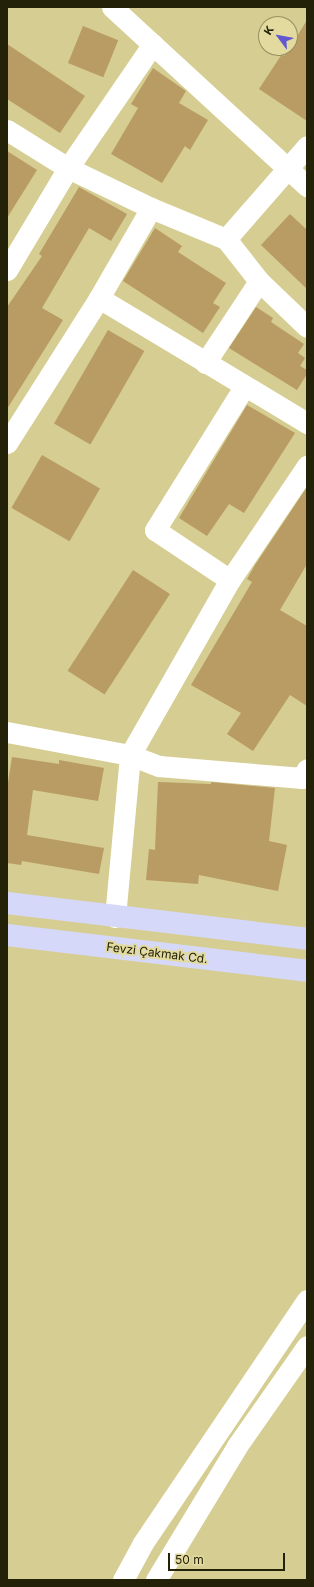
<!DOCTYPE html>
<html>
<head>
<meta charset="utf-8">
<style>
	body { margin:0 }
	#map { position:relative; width:314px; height:1587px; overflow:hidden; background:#d5cd91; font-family:Inter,sans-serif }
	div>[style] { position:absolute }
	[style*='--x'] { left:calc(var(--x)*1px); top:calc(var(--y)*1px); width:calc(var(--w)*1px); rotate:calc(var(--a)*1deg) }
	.building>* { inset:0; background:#b99b64; transform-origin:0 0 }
	.minor>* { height:21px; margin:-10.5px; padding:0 10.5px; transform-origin:10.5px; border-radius:10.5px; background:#fff }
	.major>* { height:22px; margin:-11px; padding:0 11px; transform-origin:11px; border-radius:11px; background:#d6d8f9 }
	span { translate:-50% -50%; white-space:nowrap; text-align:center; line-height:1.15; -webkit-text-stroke:4px #e2da9e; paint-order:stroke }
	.street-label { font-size:12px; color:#242109 }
	.frame { position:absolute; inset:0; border:8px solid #242109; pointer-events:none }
	.north { position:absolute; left:258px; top:16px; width:40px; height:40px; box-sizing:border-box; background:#e2da9e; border:1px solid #969062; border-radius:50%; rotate:302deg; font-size:11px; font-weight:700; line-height:16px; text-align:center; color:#242109 }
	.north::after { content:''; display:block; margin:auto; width:14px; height:18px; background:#6158d1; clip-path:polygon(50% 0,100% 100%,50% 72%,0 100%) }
	.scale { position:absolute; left:168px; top:1553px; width:117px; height:18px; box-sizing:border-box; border:2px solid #242109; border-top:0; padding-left:5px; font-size:12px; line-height:14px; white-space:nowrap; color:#242109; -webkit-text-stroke:3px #e2da9e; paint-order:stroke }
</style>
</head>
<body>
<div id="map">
	<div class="building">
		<div style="clip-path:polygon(307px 20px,307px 121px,259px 89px,282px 54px,284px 56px,290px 48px)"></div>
		<div style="left:83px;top:26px;width:38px;height:40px;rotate:22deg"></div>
		<div style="clip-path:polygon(7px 44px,85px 96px,60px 133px,7px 99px)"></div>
		<div style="clip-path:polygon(153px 68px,186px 91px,179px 103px,208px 120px,190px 150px,185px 146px,162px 183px,111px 154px,138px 108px,131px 104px)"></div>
		<div style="clip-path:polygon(7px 151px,37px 170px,7px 218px)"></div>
		<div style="clip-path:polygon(79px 187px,127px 214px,111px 241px,89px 228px,42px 308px,63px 320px,7px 409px,7px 307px,42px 256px,39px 254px)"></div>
		<div style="clip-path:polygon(290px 214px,307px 230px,307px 289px,261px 245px)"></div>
		<div style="clip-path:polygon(155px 228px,182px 246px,178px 252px,226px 283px,213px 303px,220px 307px,203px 333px,123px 281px)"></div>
		<div style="clip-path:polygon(256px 307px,273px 318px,271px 322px,304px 344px,298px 353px,305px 358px,300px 366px,307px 370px,307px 374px,297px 390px,229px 348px)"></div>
		<div style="left:108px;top:330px;width:42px;height:108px;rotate:30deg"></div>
		<div style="clip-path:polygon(247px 405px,295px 433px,244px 513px,229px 504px,207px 536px,179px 518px)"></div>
		<div style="left:42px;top:455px;width:67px;height:61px;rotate:30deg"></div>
		<div style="clip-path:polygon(307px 487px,307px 564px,280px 610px,307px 626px,307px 706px,290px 695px,253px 751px,227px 734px,241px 713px,191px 685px,252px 582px,247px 579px,255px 565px)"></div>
		<div style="left:133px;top:570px;width:44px;height:120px;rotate:33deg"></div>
		<div style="clip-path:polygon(12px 757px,59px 764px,59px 760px,104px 768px,98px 801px,33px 790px,27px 835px,104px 848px,99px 874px,22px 861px,21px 865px,7px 863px,7px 789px)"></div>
		<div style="clip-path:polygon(158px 782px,211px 784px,211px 782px,275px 788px,269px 841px,287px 845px,278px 891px,199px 875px,198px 884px,146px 880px,149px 849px,155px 850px)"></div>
	</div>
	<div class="minor">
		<div style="--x:112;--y:7;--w:265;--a:42.6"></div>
		<div style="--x:7;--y:130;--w:72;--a:31.9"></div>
		<div style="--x:68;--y:168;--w:92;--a:25.7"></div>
		<div style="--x:151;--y:208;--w:81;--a:22.5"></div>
		<div style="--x:226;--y:239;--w:53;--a:51.8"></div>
		<div style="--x:259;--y:281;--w:66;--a:43.8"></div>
		<div style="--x:226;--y:239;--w:123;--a:-48.9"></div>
		<div style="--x:7;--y:270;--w:119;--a:-59.1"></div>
		<div style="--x:68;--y:168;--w:150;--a:-55.6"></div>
		<div style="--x:99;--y:298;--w:243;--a:31"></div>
		<div style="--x:205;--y:363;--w:98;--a:-56.6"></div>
		<div style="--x:7;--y:443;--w:172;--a:-57.6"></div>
		<div style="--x:99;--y:298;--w:104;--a:-60"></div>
		<div style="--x:230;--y:580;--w:90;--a:-146.3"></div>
		<div style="--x:155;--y:530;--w:168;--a:-58.1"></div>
		<div style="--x:7;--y:732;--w:125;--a:10.6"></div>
		<div style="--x:130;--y:755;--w:31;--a:21"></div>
		<div style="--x:159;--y:766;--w:144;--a:4.8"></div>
		<div style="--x:302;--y:778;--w:10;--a:-61"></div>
		<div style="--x:115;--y:917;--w:163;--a:-84.7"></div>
		<div style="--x:130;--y:755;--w:202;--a:-60.3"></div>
		<div style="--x:230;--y:580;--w:138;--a:-56"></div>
		<div style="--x:123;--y:1580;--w:42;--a:-61.6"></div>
		<div style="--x:143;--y:1543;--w:293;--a:-56"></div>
		<div style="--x:156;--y:1580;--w:157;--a:-58.8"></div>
		<div style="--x:237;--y:1446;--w:122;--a:-55"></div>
	</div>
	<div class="major">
		<div style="--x:7;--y:903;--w:302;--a:6.8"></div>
		<div style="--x:7;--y:935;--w:302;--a:6.8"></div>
	</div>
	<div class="street-label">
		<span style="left:157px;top:953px;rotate:7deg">Fevzi Çakmak Cd.</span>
	</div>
	<div class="frame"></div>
	<div class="north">K</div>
	<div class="scale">50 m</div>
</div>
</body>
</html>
